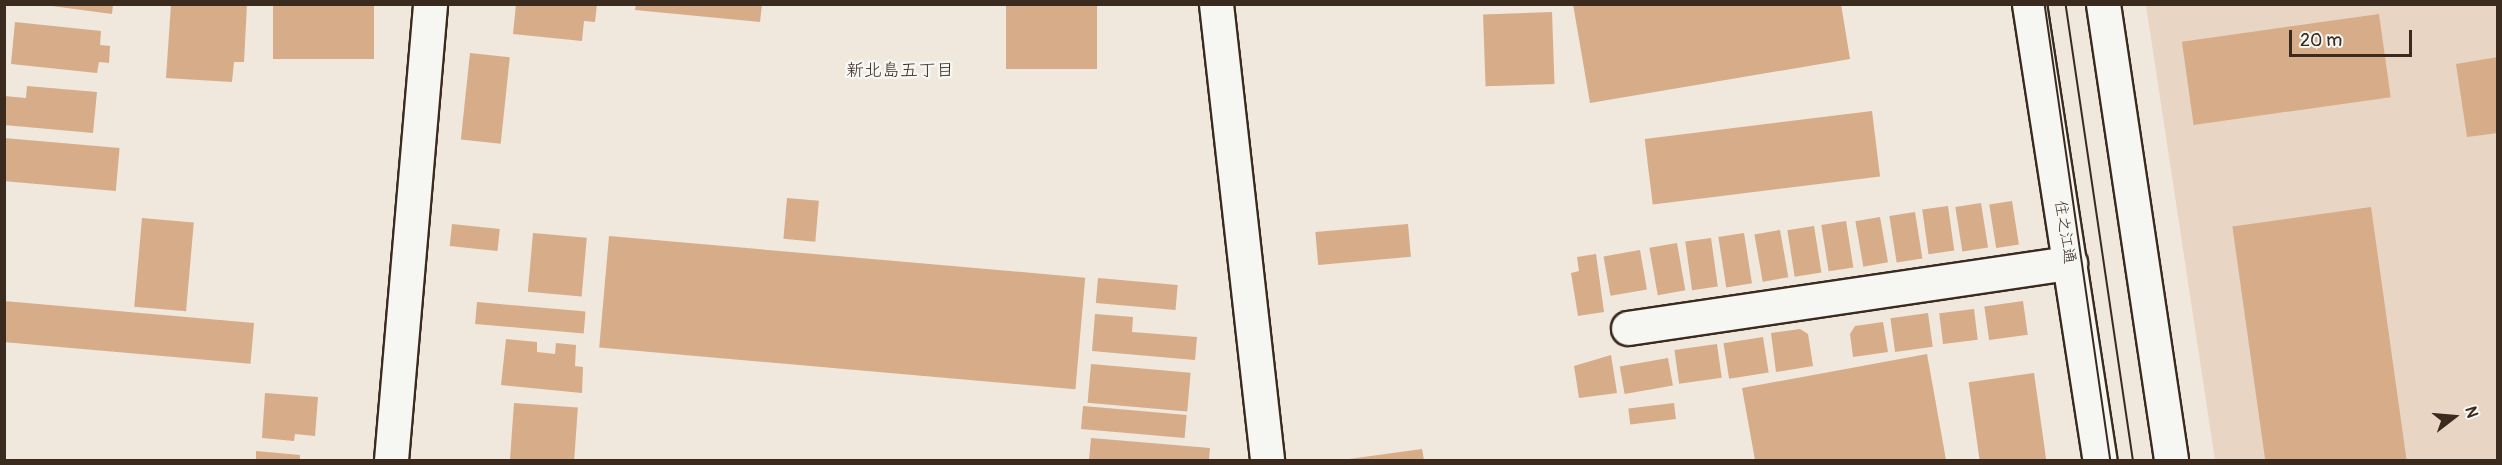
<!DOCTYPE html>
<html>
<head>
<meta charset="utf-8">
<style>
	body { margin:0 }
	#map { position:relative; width:2502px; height:465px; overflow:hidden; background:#f0e7dd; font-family:Pangolin,"Klee One",sans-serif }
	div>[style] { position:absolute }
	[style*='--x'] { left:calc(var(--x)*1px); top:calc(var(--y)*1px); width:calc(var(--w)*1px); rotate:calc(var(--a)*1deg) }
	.built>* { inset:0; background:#e8d5c4 }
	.building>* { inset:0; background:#d7ac89; transform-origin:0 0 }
	.roads { filter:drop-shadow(2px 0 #3b2a1e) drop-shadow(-2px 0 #3b2a1e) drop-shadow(0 2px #3b2a1e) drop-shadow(0 -2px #3b2a1e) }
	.minor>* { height:33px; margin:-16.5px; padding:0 16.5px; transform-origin:16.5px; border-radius:16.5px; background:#f6f6f2 }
	.major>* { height:33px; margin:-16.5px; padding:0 16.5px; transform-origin:16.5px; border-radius:16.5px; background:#f6f6f2 }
	.tram>* { height:1.5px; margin:-0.75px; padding:0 0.75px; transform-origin:0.75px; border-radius:0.75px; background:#3b2a1e }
	span { translate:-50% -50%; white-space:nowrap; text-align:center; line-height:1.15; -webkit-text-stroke:5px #f6f6f2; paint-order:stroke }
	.street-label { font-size:16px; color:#3b2a1e }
	.neighbourhood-label { font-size:18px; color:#3b2a1e }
	.frame { position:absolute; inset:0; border:6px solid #3b2a1e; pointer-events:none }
	.north { position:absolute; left:2424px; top:387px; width:60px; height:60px; -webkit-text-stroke:4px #f6f6f2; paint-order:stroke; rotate:74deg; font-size:16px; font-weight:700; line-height:24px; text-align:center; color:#3b2a1e }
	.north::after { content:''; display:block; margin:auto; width:21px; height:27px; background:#3b2a1e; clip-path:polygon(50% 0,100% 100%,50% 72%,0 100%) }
	.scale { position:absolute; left:2289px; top:30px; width:123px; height:27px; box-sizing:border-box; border:3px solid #3b2a1e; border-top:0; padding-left:8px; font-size:18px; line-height:21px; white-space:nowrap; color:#3b2a1e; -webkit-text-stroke:4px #f6f6f2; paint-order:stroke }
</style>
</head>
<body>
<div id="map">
	<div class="built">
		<div style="clip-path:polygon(2146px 5px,2497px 5px,2497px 460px,2215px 460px)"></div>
	</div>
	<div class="building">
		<div style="clip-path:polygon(37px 4px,113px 4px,112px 14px)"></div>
		<div style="clip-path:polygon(171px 4px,247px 4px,244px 62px,234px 62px,232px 82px,166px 78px)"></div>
		<div style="left:273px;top:4px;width:101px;height:55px"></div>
		<div style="clip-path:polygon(516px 4px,597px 4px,595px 22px,584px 21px,582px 41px,513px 34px)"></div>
		<div style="clip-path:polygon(636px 4px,762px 4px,760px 22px,635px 10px)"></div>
		<div style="left:1006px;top:4px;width:91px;height:65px"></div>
		<div style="clip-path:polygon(1573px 4px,1841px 4px,1850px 59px,1590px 103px)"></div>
		<div style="left:1552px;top:12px;width:72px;height:69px;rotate:88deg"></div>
		<div style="left:2379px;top:14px;width:84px;height:199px;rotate:82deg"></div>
		<div style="clip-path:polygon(15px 22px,101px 31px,100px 45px,110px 46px,109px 63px,99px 62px,97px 73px,11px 64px)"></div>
		<div style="left:470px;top:53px;width:40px;height:87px;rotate:6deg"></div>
		<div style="clip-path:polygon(2498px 57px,2498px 133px,2467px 137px,2456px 64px)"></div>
		<div style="clip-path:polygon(27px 86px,97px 92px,93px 133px,4px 125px,4px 96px,26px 98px)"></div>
		<div style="left:1872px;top:111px;width:66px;height:229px;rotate:83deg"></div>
		<div style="left:4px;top:138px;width:116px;height:43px;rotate:5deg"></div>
		<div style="left:787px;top:198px;width:32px;height:41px;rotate:5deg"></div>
		<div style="left:2012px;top:201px;width:44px;height:23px;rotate:81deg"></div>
		<div style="left:1981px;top:203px;width:45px;height:26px;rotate:81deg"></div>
		<div style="left:1948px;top:206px;width:45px;height:26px;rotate:82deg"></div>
		<div style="left:2371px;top:207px;width:256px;height:140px;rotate:82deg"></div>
		<div style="left:1915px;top:212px;width:47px;height:26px;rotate:81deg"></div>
		<div style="left:1880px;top:217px;width:46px;height:25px;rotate:80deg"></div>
		<div style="left:142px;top:218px;width:52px;height:89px;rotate:5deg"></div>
		<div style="left:1846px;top:221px;width:47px;height:25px;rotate:81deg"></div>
		<div style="left:452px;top:224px;width:48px;height:22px;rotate:6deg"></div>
		<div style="left:1408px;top:224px;width:33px;height:93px;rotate:85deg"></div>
		<div style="left:1814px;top:226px;width:47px;height:27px;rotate:81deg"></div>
		<div style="left:1780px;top:230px;width:48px;height:26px;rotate:80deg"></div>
		<div style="left:533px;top:233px;width:54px;height:59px;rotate:5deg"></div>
		<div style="left:1744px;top:233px;width:51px;height:26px;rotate:81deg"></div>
		<div style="left:609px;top:236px;width:478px;height:112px;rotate:5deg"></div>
		<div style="left:1711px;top:238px;width:49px;height:26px;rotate:82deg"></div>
		<div style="left:1677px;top:243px;width:48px;height:28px;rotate:80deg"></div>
		<div style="left:1640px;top:250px;width:40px;height:37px;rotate:80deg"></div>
		<div style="clip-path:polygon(1596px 254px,1604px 312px,1578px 316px,1571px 273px,1579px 271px,1577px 257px)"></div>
		<div style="left:1098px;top:278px;width:80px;height:25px;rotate:5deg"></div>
		<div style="left:4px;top:301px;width:251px;height:41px;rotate:5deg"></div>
		<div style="left:2023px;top:301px;width:34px;height:39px;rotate:82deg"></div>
		<div style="left:477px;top:302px;width:109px;height:22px;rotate:5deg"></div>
		<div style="left:1974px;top:309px;width:31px;height:35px;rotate:83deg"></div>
		<div style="left:1928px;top:313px;width:34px;height:38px;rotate:82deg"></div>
		<div style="clip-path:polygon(1095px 314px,1133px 317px,1132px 332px,1197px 337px,1195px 360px,1092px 351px)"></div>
		<div style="clip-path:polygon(1883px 322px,1888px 352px,1853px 357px,1850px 334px,1855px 326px)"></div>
		<div style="clip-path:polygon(1800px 329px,1808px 334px,1813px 366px,1776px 372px,1771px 333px)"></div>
		<div style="left:1763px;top:337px;width:36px;height:40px;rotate:81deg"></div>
		<div style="clip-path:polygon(506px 339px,537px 342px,537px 352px,555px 354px,556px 343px,576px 345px,575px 366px,583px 367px,582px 393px,501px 385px)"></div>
		<div style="left:1717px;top:344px;width:34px;height:43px;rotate:82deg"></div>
		<div style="clip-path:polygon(1927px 354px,1946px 460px,1755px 460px,1742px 388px)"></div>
		<div style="clip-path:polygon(1611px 355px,1617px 393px,1579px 398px,1574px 366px)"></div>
		<div style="left:1668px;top:358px;width:28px;height:49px;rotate:80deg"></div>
		<div style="left:1091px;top:364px;width:100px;height:39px;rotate:5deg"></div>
		<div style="left:2034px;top:373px;width:88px;height:66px;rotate:82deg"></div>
		<div style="clip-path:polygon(265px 393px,318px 397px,315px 436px,295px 434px,294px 441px,262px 438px)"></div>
		<div style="left:514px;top:403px;width:64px;height:57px;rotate:4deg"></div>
		<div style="left:1674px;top:403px;width:16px;height:46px;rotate:83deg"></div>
		<div style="left:1083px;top:406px;width:104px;height:23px;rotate:5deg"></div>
		<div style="clip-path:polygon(1091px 438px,1210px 448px,1209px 460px,1089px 460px)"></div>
		<div style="clip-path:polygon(1422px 449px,1424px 460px,1349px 460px,1349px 459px)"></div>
		<div style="clip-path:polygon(256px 451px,300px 455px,300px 460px,256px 460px)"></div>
	</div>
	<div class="roads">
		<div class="minor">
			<div style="--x:1216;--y:4;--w:459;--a:83.6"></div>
			<div style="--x:1628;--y:328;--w:447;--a:-8.4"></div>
			<div style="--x:391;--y:460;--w:458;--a:-85.1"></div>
		</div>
		<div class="major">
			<div style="--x:2029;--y:4;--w:461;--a:81.2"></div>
			<div style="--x:2103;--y:4;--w:461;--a:81.5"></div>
		</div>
	</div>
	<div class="tram">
		<div style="--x:2045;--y:4;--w:461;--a:81.8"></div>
		<div style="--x:2066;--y:4;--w:461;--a:81.6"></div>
	</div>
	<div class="street-label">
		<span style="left:2065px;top:232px;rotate:81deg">住之江通</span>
	</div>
	<div class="neighbourhood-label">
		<span style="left:900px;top:71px">新北島五丁目</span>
	</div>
	<div class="frame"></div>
	<div class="north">N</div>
	<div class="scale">20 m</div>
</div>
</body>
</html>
